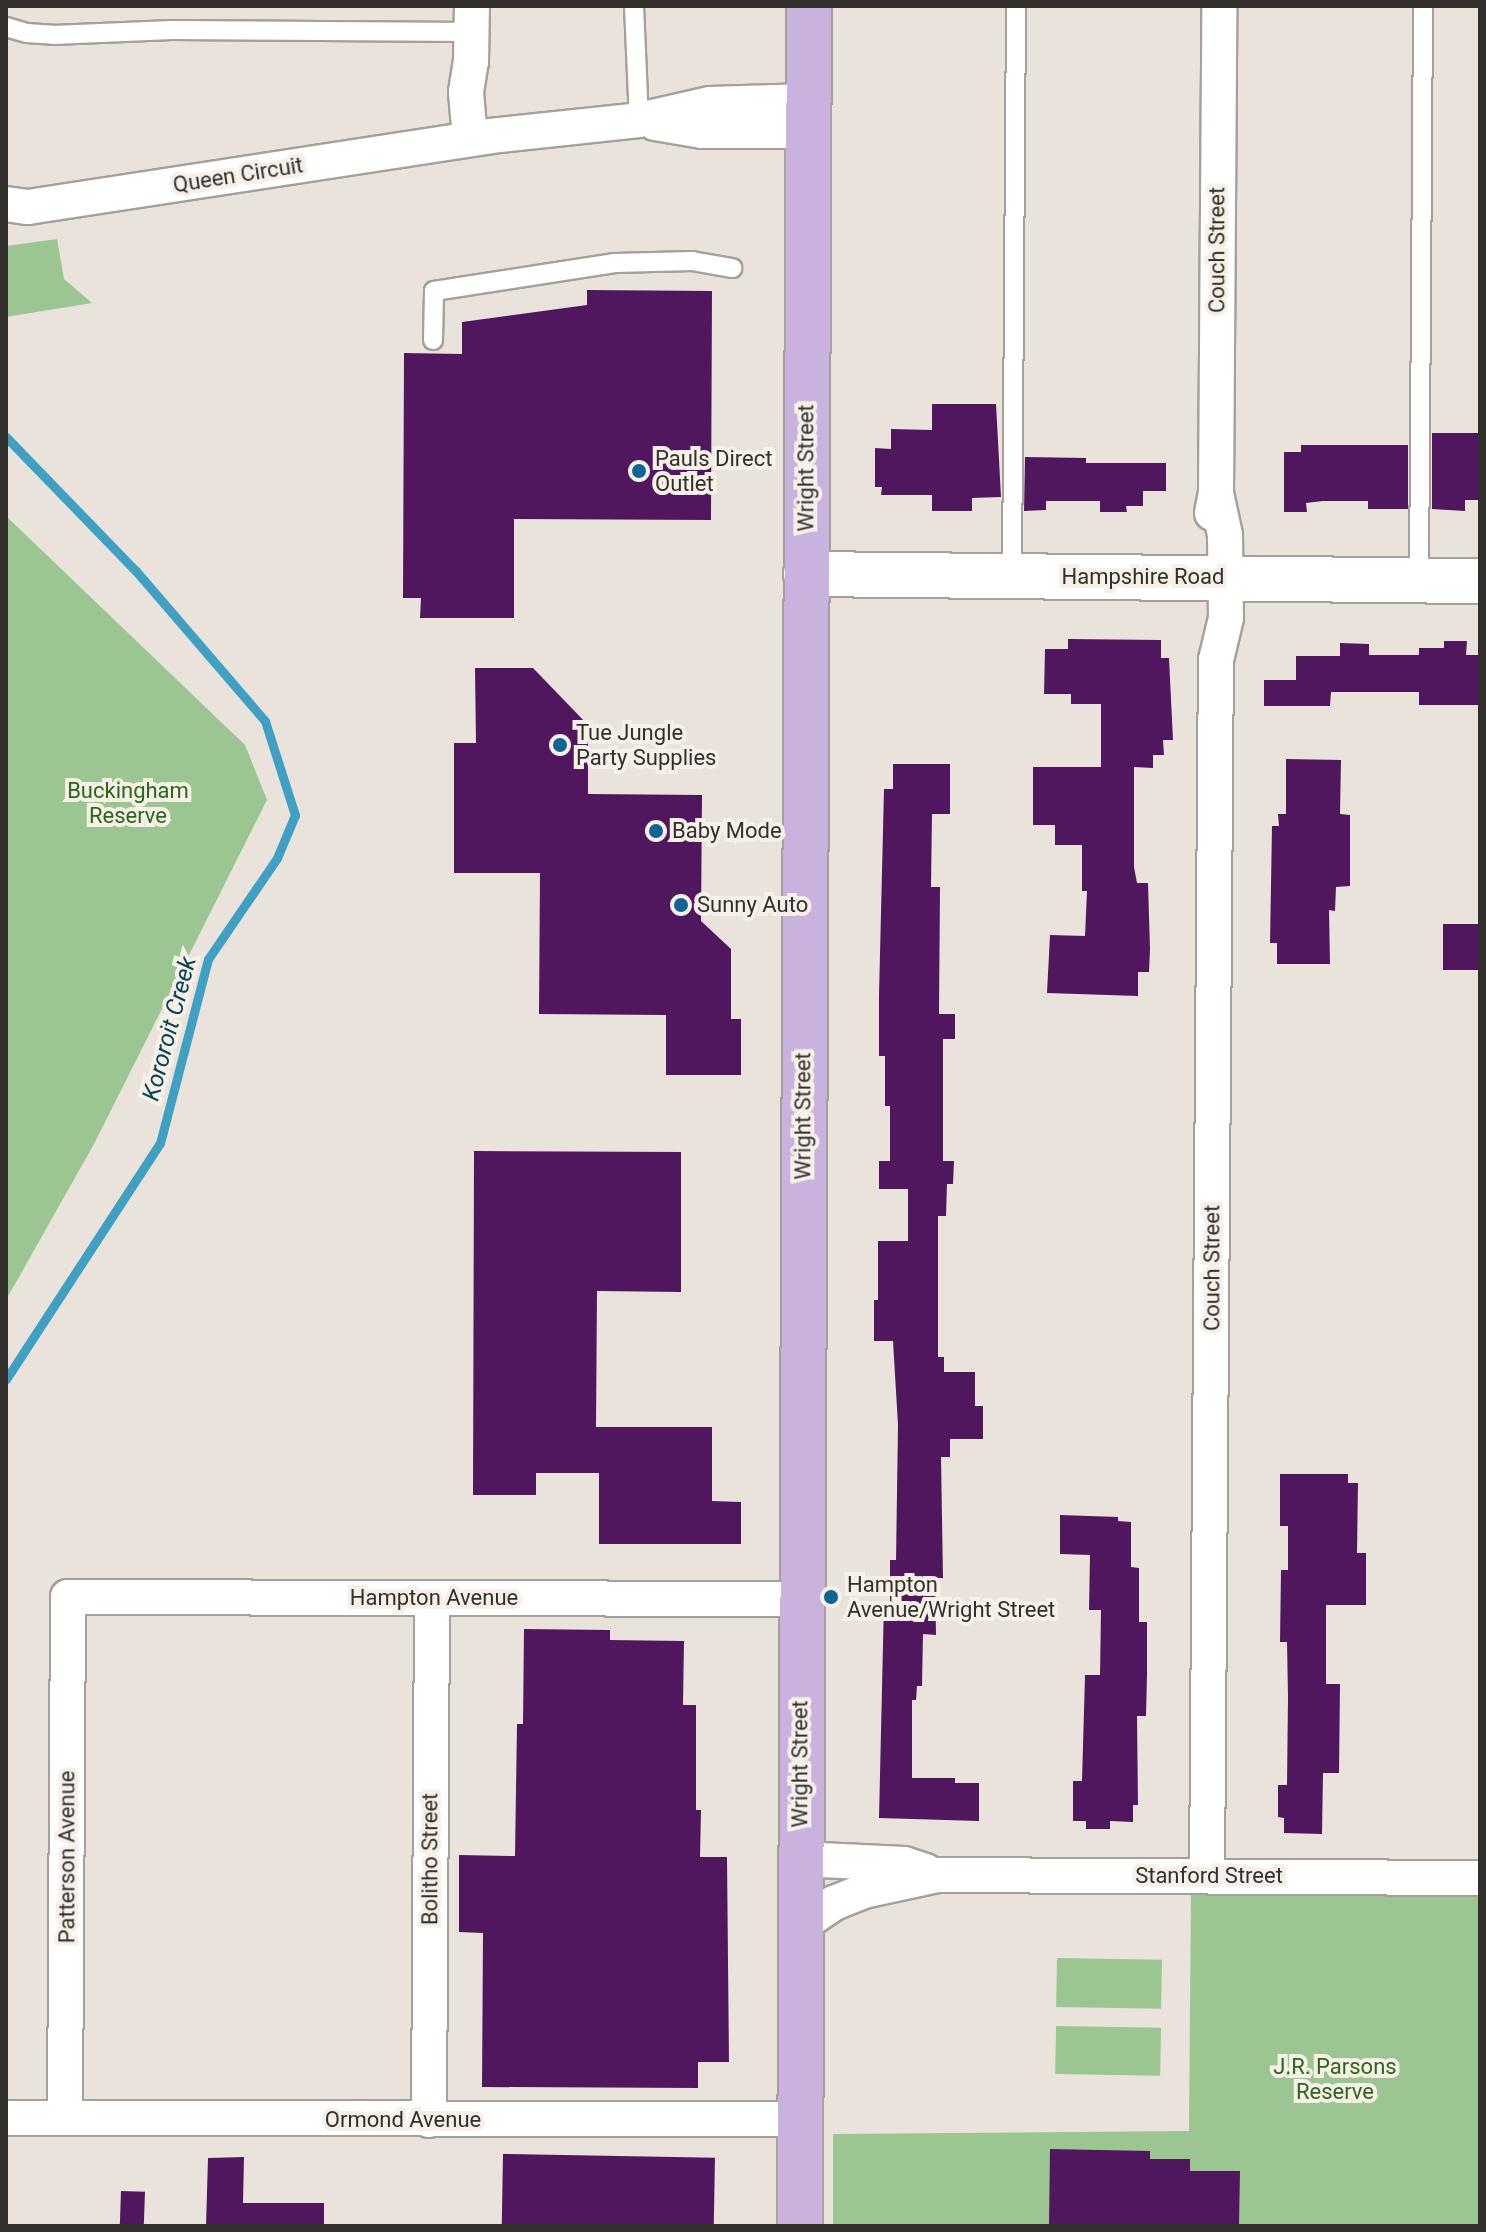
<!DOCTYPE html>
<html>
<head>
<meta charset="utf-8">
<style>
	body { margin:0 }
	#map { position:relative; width:1486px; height:2232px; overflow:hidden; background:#e9e3dc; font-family:Roboto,sans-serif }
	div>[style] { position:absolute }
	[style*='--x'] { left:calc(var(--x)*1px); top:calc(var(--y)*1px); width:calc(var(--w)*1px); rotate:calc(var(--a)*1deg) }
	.green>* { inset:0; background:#9bc692; transform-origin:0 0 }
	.stream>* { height:9px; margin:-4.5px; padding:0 4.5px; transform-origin:4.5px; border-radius:4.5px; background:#40a0c3 }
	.building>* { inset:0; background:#51175e; transform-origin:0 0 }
	.roads { filter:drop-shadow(2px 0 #a6a09a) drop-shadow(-2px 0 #a6a09a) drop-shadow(0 2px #a6a09a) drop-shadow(0 -2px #a6a09a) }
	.service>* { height:18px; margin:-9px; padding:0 9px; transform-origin:9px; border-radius:9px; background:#fff }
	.minor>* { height:34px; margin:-17px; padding:0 17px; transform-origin:17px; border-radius:17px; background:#fff }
	.tertiary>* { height:44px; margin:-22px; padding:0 22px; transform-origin:22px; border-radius:22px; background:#fff }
	.primary>* { height:44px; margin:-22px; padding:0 22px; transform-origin:22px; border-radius:22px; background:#cab2df }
	.dots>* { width:22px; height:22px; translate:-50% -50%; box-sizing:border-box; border:4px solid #f6f0e9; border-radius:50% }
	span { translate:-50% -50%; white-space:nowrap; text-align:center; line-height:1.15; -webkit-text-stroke:8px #f6f0e9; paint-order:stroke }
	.street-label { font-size:22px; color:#322f2d }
	.poi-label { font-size:22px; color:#322f2d }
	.left { translate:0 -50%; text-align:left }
	.park-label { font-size:22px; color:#29671a }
	.water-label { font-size:24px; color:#084254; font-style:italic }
	.frame { position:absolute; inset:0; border:8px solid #322f2d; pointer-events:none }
</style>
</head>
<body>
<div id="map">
	<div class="green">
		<div style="clip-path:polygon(57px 239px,64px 279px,92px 303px,6px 317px,6px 246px)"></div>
		<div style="clip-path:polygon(6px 516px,245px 745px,267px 800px,94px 1144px,6px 1300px)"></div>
		<div style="clip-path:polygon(1191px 1892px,1480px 1894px,1480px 2226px,833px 2226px,833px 2134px,1189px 2131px)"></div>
		<div style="left:1057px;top:1958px;width:105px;height:49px;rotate:1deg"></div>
		<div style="left:1056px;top:2026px;width:105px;height:48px;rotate:1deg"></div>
	</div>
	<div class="stream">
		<div style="--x:6;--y:437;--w:187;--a:45.9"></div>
		<div style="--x:136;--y:571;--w:198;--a:49.3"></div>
		<div style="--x:265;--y:721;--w:99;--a:72.3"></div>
		<div style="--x:295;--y:815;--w:47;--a:112.7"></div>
		<div style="--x:277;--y:858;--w:122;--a:124.3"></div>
		<div style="--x:208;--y:959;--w:190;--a:104.6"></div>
		<div style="--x:160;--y:1143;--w:282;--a:123.1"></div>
	</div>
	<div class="building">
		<div style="clip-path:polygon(587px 290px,712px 291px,711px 520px,514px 519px,514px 618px,420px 618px,421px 598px,403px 598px,404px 353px,462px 354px,462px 322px,587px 305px)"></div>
		<div style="clip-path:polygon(932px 404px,996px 404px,1001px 497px,972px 498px,972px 511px,932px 511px,932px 495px,881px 495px,882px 487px,875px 487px,875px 448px,891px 449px,891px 429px,932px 430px)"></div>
		<div style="clip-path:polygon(1432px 433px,1480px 433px,1480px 500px,1465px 500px,1465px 511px,1432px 509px)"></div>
		<div style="clip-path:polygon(1301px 445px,1408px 445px,1408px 509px,1368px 509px,1368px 501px,1323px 501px,1306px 503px,1307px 512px,1284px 512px,1284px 452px,1301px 452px)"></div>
		<div style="clip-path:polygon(1025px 457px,1086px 458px,1086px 463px,1166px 463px,1166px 491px,1143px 491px,1143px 506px,1126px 506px,1127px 512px,1100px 512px,1100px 501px,1046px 501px,1046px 510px,1024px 511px)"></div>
		<div style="clip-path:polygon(1068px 639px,1161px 640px,1161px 658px,1169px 658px,1173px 740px,1163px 740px,1164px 755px,1153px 755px,1153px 768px,1134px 767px,1134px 867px,1137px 883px,1148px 883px,1150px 949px,1149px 972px,1138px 972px,1138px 996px,1047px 993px,1050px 935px,1085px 936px,1087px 891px,1082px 891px,1082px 845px,1055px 845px,1055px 825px,1033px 825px,1033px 767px,1101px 767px,1101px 704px,1071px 704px,1071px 694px,1044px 694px,1045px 649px,1068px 649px)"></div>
		<div style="clip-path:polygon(1444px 641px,1467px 641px,1466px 655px,1480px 655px,1480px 705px,1419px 705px,1419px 692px,1331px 692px,1330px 706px,1264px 706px,1264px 680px,1296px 680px,1296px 656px,1340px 656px,1340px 643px,1369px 644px,1369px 655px,1419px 655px,1419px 648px,1444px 648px)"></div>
		<div style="clip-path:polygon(475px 668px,533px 668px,588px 725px,588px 794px,702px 795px,701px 921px,731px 949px,731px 1019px,741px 1019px,741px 1075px,666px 1075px,666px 1015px,539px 1014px,540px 873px,454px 873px,454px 743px,476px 743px)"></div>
		<div style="clip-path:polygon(1286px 759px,1341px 760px,1340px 814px,1350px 815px,1350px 886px,1336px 887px,1335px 911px,1329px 910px,1330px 964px,1277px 964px,1277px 943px,1270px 943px,1272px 826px,1279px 826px,1278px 814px,1286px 814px)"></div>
		<div style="clip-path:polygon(893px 764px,950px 764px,950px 814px,932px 814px,931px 887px,940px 887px,939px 1014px,955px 1014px,955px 1039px,943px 1039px,943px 1161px,954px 1161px,953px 1184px,947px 1184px,946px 1216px,938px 1216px,938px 1357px,944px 1357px,944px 1372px,975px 1372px,975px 1406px,983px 1406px,983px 1439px,950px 1439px,950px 1457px,941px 1457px,943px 1578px,935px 1578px,936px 1635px,923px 1634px,922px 1686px,917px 1686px,916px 1700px,912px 1700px,912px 1778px,955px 1778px,955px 1783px,979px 1783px,979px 1821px,879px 1818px,884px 1601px,890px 1601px,890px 1560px,896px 1560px,898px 1425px,893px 1341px,874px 1341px,874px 1300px,878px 1300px,878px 1241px,908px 1241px,908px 1189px,879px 1189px,879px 1161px,890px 1161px,890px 1106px,885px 1106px,885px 1056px,879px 1056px,879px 995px,884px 789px,893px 789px)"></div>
		<div style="left:1443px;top:924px;width:37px;height:46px"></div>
		<div style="clip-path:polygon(474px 1151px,681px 1152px,681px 1292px,597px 1291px,596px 1427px,712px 1427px,712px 1501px,741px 1502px,741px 1544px,599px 1544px,599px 1473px,536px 1473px,536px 1495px,473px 1495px)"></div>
		<div style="clip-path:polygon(1280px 1474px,1348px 1474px,1348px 1483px,1358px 1483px,1357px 1553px,1366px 1553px,1366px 1605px,1326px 1605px,1326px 1684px,1340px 1684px,1339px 1773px,1323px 1773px,1322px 1834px,1284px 1833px,1284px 1818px,1278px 1817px,1278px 1785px,1287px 1785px,1288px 1697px,1287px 1642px,1280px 1642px,1281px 1570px,1288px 1570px,1288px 1526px,1280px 1526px)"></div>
		<div style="clip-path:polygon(1060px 1515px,1118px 1517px,1118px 1521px,1131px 1522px,1131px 1567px,1139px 1568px,1139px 1622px,1147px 1622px,1147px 1675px,1146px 1716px,1137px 1716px,1138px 1805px,1133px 1805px,1133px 1822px,1110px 1821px,1110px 1829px,1086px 1829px,1086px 1821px,1073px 1821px,1073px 1781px,1082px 1781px,1085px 1675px,1100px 1675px,1101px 1610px,1089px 1610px,1090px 1555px,1060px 1554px)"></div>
		<div style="clip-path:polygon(524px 1629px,610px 1630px,610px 1640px,684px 1641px,683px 1705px,696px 1705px,696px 1810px,701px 1810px,700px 1857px,727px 1857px,729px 2062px,698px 2062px,698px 2088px,482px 2087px,483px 1933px,459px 1932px,459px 1855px,515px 1856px,517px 1724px,523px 1724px)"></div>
		<div style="clip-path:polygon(1050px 2149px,1150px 2151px,1150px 2159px,1190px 2159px,1190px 2171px,1240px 2171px,1239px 2226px,1049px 2226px)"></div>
		<div style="left:503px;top:2154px;width:212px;height:72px;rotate:1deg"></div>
		<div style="clip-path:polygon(244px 2157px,243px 2203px,324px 2203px,324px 2226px,206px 2226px,208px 2158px)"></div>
		<div style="left:121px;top:2191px;width:24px;height:35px;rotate:2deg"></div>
	</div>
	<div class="roads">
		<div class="service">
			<div style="--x:634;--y:6;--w:114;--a:87.5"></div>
			<div style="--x:6;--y:27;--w:22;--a:16"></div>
			<div style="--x:27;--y:33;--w:26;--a:4"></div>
			<div style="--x:53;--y:35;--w:119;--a:-2.4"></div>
			<div style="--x:172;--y:30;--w:299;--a:0.4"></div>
			<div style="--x:433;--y:340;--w:49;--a:-88.8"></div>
			<div style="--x:434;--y:291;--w:183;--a:-8.8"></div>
			<div style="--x:615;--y:263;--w:77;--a:-1.5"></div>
			<div style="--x:692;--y:261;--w:41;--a:9.9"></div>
			<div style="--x:1012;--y:577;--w:571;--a:-89.6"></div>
			<div style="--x:1419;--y:581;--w:575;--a:-89.6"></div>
		</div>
		<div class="minor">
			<div style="--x:655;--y:123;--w:48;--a:9.7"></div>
			<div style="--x:702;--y:131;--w:107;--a:0"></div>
			<div style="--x:470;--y:139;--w:47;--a:-94.9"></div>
			<div style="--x:466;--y:92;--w:30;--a:-81"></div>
			<div style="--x:471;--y:62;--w:56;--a:-89"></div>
			<div style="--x:6;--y:204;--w:22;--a:8"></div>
			<div style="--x:28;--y:207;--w:467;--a:-8.7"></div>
			<div style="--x:490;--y:136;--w:150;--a:-6.1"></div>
			<div style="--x:639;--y:120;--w:73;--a:-12.7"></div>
			<div style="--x:710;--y:104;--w:99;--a:-1.7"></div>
			<div style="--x:1212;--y:513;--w:20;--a:-79"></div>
			<div style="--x:1216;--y:493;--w:487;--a:-89.6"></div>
			<div style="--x:800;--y:1859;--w:104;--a:2.8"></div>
			<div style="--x:904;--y:1864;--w:23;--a:18"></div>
			<div style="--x:1207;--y:1876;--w:1216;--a:-89.58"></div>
			<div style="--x:1216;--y:660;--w:43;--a:-76.6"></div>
			<div style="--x:1226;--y:618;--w:83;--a:-90.7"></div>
			<div style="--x:1225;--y:535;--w:43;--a:-102.1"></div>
			<div style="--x:800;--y:1926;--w:41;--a:-34.1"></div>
			<div style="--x:834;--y:1903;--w:31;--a:-22"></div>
			<div style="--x:863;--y:1891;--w:77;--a:-12"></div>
			<div style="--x:938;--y:1875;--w:542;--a:0.32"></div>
			<div style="--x:6;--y:2118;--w:795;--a:0.07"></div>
			<div style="--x:65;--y:2118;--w:521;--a:-89.67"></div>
			<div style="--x:68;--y:1597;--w:733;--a:0.16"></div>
			<div style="--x:429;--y:2120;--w:522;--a:-89.67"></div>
		</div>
		<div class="tertiary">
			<div style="--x:806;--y:574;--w:674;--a:0.6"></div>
		</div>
		<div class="primary">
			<div style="--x:800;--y:2226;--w:2220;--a:-89.77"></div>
		</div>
	</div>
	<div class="dots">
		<div style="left:639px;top:471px;background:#0f6395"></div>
		<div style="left:560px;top:745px;background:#0f6395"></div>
		<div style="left:656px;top:831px;background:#0f6395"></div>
		<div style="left:681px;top:905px;background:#0f6395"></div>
		<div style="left:831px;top:1597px;background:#0f6395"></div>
	</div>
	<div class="street-label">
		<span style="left:238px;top:175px;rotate:-9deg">Queen Circuit</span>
		<span style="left:1217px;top:250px;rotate:-90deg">Couch Street</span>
		<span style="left:806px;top:468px;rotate:-90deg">Wright Street</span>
		<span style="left:1143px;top:577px">Hampshire Road</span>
		<span style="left:803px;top:1116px;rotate:-90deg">Wright Street</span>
		<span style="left:1212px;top:1268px;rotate:-90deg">Couch Street</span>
		<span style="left:434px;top:1598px">Hampton Avenue</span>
		<span style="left:800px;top:1764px;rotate:-90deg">Wright Street</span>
		<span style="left:67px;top:1857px;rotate:-90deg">Patterson Avenue</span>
		<span style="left:430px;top:1859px;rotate:-90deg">Bolitho Street</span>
		<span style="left:1209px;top:1876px">Stanford Street</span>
		<span style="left:403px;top:2120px">Ormond Avenue</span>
	</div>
	<div class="poi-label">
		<span class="left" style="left:655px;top:471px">Pauls Direct<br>Outlet</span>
		<span class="left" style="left:576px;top:745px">Tue Jungle<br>Party Supplies</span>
		<span class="left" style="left:672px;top:831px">Baby Mode</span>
		<span class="left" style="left:697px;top:905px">Sunny Auto</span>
		<span class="left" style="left:847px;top:1597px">Hampton<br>Avenue/Wright Street</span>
	</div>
	<div class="park-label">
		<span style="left:128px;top:803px">Buckingham<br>Reserve</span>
		<span style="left:1335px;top:2079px">J.R. Parsons<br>Reserve</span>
	</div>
	<div class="water-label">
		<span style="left:170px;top:1029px;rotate:-75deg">Kororoit Creek</span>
	</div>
	<div class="frame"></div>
</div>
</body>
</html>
